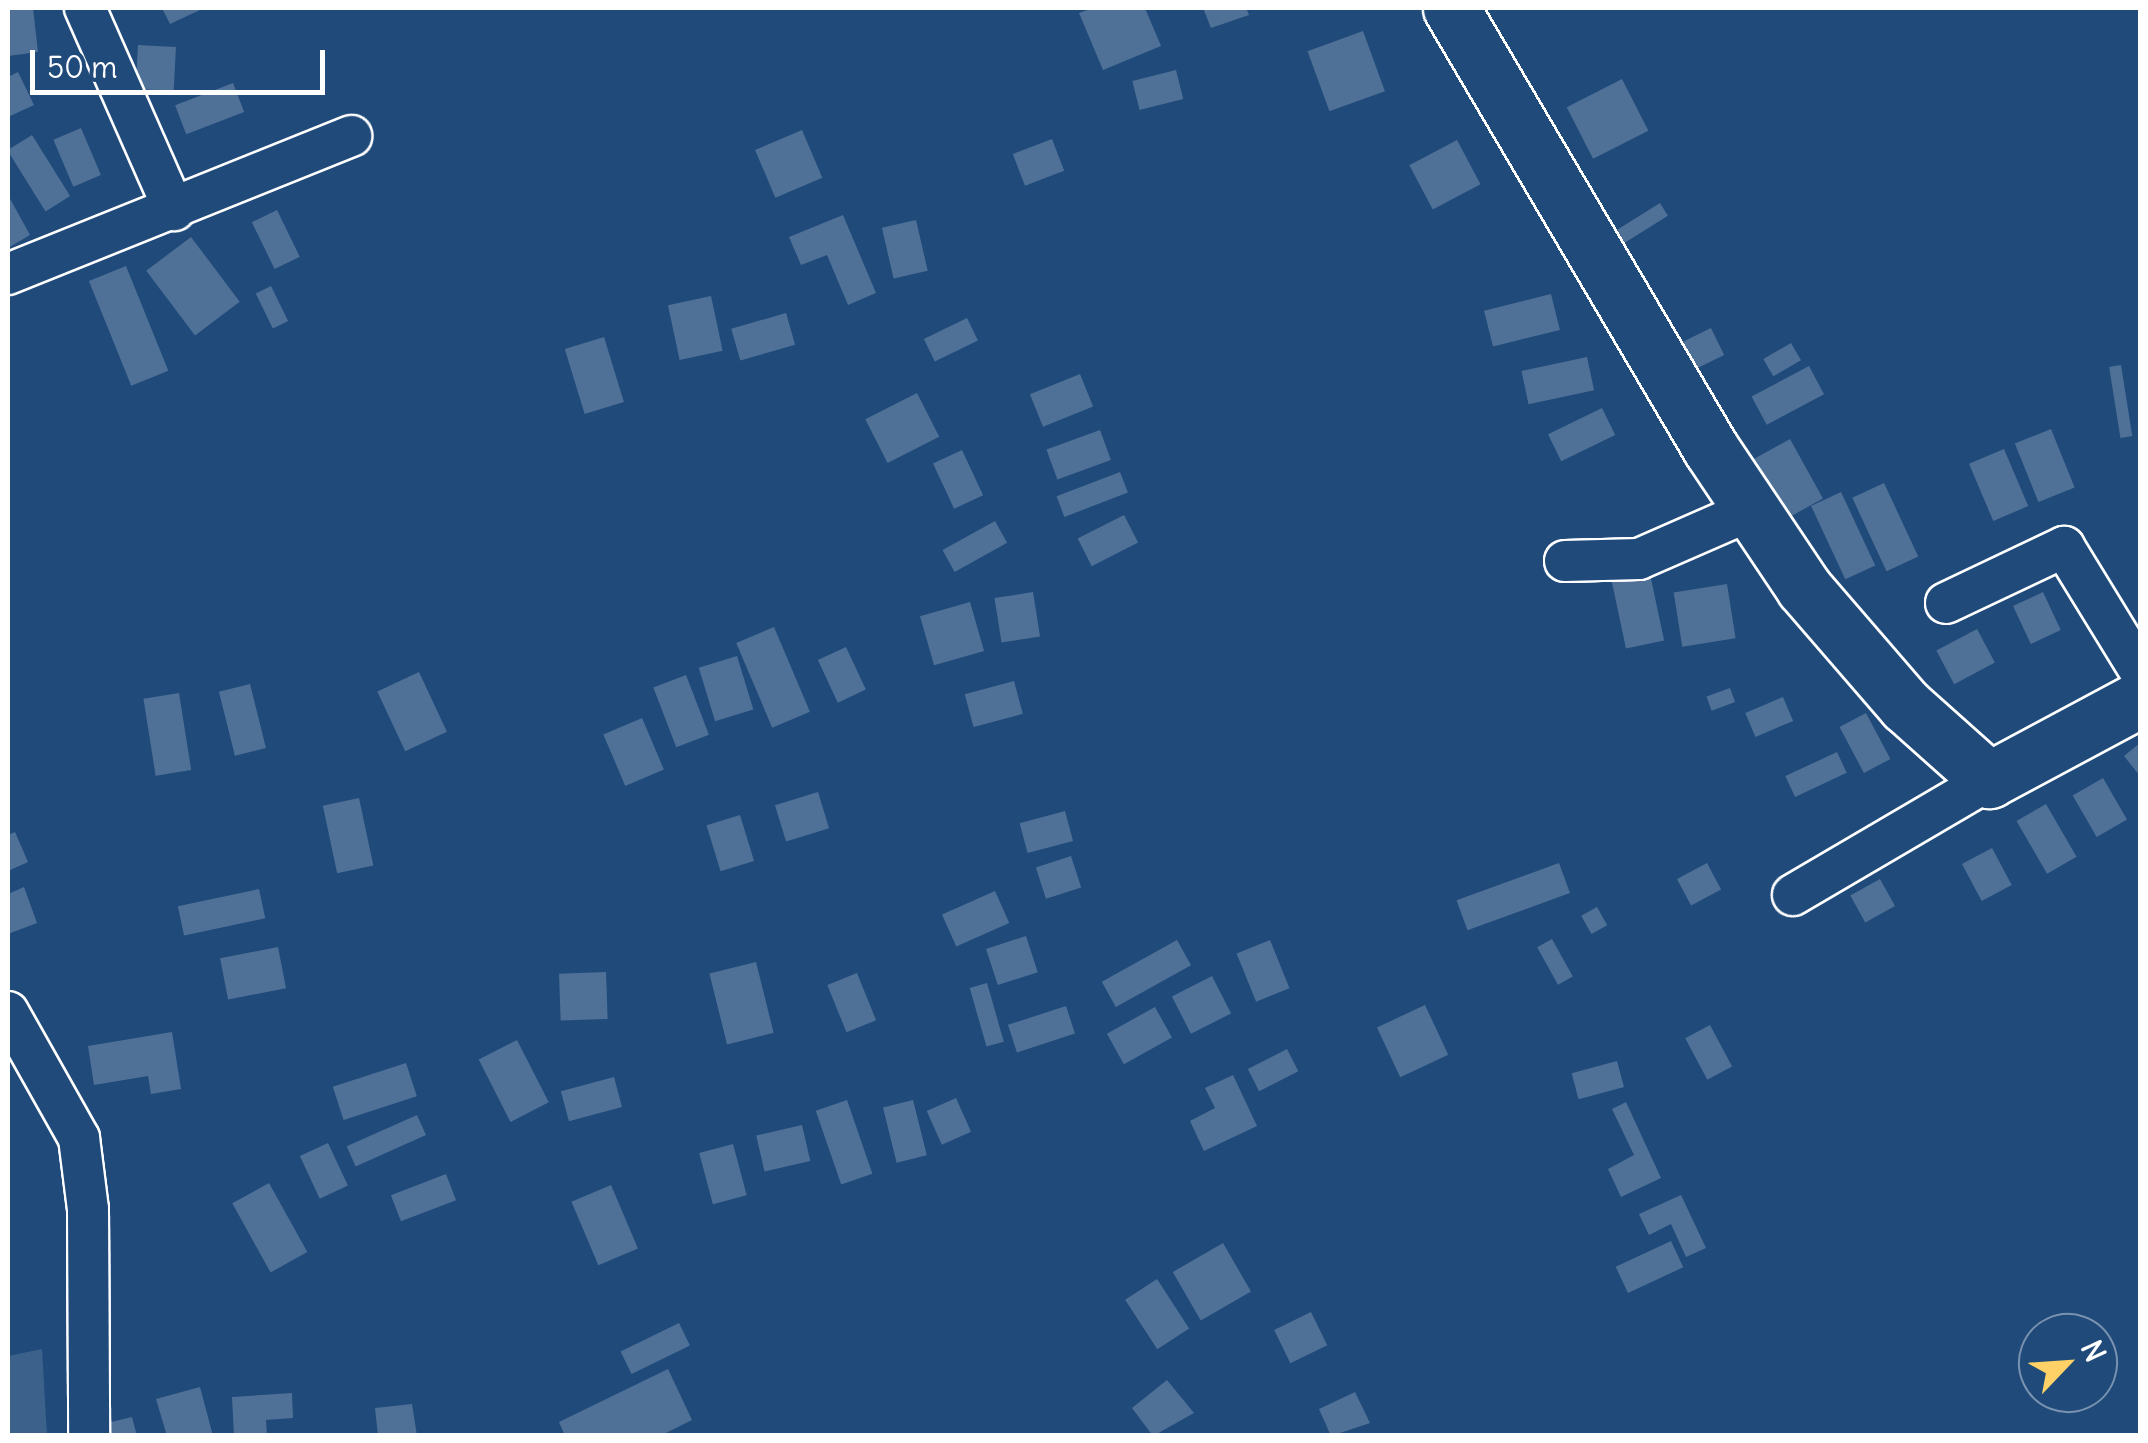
<!DOCTYPE html>
<html>
<head>
<meta charset="utf-8">
<style>
	body { margin:0 }
	#map { position:relative; width:2148px; height:1443px; overflow:hidden; background:#1f4a7a; font-family:Delius,sans-serif }
	div>[style] { position:absolute }
	[style*='--x'] { left:calc(var(--x)*1px); top:calc(var(--y)*1px); width:calc(var(--w)*1px); rotate:calc(var(--a)*1deg) }
	.green>* { inset:0; background:#3c618b }
	.building>* { inset:0; background:#507197; transform-origin:0 0 }
	.roads { filter:drop-shadow(2px 0 #fff) drop-shadow(-2px 0 #fff) drop-shadow(0 2px #fff) drop-shadow(0 -2px #fff) }
	.street>* { height:40px; margin:-20px; padding:0 20px; transform-origin:20px; border-radius:20px; background:#1f4a7a }
	.secondary>* { height:55px; margin:-27.5px; padding:0 27.5px; transform-origin:27.5px; border-radius:27.5px; background:#1f4a7a }
	span { translate:-50% -50%; white-space:nowrap; text-align:center; line-height:1.15; -webkit-text-stroke:8px #1f4a7a; paint-order:stroke }
	.frame { position:absolute; inset:0; border:10px solid #fff; pointer-events:none }
	.north { position:absolute; left:2018px; top:1313px; width:100px; height:100px; box-sizing:border-box; background:#1f4a7a; border:2px solid #7992af; border-radius:50%; rotate:65deg; font-size:28px; font-weight:700; line-height:40px; text-align:center; color:#fff }
	.north::after { content:''; display:block; margin:auto; width:35px; height:45px; background:#ffd166; clip-path:polygon(50% 0,100% 100%,50% 72%,0 100%) }
	.scale { position:absolute; left:30px; top:50px; width:295px; height:45px; box-sizing:border-box; border:5px solid #fff; border-top:0; padding-left:12px; font-size:30px; line-height:35px; white-space:nowrap; color:#fff; -webkit-text-stroke:8px #1f4a7a; paint-order:stroke }
</style>
</head>
<body>
<div id="map">
	<div class="green">
		<div style="clip-path:polygon(42px 1349px,47px 1435px,8px 1435px,8px 1356px)"></div>
	</div>
	<div class="building">
		<div style="clip-path:polygon(8px 8px,33px 8px,38px 52px,8px 56px)"></div>
		<div style="clip-path:polygon(162px 8px,204px 8px,170px 24px)"></div>
		<div style="clip-path:polygon(1093px 8px,1145px 8px,1161px 46px,1103px 70px,1079px 13px)"></div>
		<div style="clip-path:polygon(1203px 8px,1246px 8px,1249px 15px,1211px 28px)"></div>
		<div style="left:1363px;top:31px;width:64px;height:59px;rotate:70deg"></div>
		<div style="left:138px;top:45px;width:38px;height:44px;rotate:3deg"></div>
		<div style="left:1176px;top:70px;width:30px;height:45px;rotate:76deg"></div>
		<div style="clip-path:polygon(18px 72px,34px 105px,8px 117px,8px 77px)"></div>
		<div style="left:1622px;top:79px;width:58px;height:62px;rotate:63deg"></div>
		<div style="left:233px;top:83px;width:31px;height:62px;rotate:69deg"></div>
		<div style="left:81px;top:128px;width:51px;height:30px;rotate:67deg"></div>
		<div style="left:802px;top:130px;width:52px;height:51px;rotate:67deg"></div>
		<div style="left:32px;top:135px;width:72px;height:29px;rotate:58deg"></div>
		<div style="left:1052px;top:139px;width:34px;height:42px;rotate:69deg"></div>
		<div style="left:1457px;top:140px;width:50px;height:54px;rotate:62deg"></div>
		<div style="clip-path:polygon(8px 195px,30px 235px,8px 248px)"></div>
		<div style="left:1660px;top:203px;width:15px;height:51px;rotate:58deg"></div>
		<div style="left:277px;top:210px;width:52px;height:28px;rotate:64deg"></div>
		<div style="clip-path:polygon(843px 215px,876px 293px,848px 305px,827px 255px,801px 265px,789px 237px)"></div>
		<div style="left:916px;top:220px;width:52px;height:35px;rotate:77deg"></div>
		<div style="left:191px;top:237px;width:81px;height:56px;rotate:53deg"></div>
		<div style="left:126px;top:266px;width:113px;height:40px;rotate:68deg"></div>
		<div style="left:271px;top:286px;width:39px;height:17px;rotate:64deg"></div>
		<div style="left:1551px;top:294px;width:37px;height:69px;rotate:76deg"></div>
		<div style="left:711px;top:296px;width:56px;height:44px;rotate:78deg"></div>
		<div style="left:786px;top:313px;width:33px;height:57px;rotate:74deg"></div>
		<div style="left:967px;top:318px;width:25px;height:48px;rotate:64deg"></div>
		<div style="left:1711px;top:328px;width:30px;height:46px;rotate:64deg"></div>
		<div style="left:604px;top:337px;width:68px;height:41px;rotate:73deg"></div>
		<div style="left:1791px;top:343px;width:20px;height:32px;rotate:60deg"></div>
		<div style="left:1587px;top:357px;width:34px;height:67px;rotate:78deg"></div>
		<div style="left:2121px;top:365px;width:72px;height:12px;rotate:81deg"></div>
		<div style="left:1809px;top:366px;width:32px;height:65px;rotate:62deg"></div>
		<div style="left:1080px;top:374px;width:35px;height:54px;rotate:68deg"></div>
		<div style="left:917px;top:393px;width:49px;height:58px;rotate:63deg"></div>
		<div style="left:1602px;top:408px;width:30px;height:60px;rotate:64deg"></div>
		<div style="left:2051px;top:429px;width:63px;height:39px;rotate:68deg"></div>
		<div style="left:1100px;top:430px;width:32px;height:57px;rotate:70deg"></div>
		<div style="left:1790px;top:439px;width:68px;height:50px;rotate:61deg"></div>
		<div style="left:2004px;top:449px;width:62px;height:38px;rotate:67deg"></div>
		<div style="left:962px;top:450px;width:50px;height:32px;rotate:65deg"></div>
		<div style="left:1120px;top:472px;width:22px;height:68px;rotate:69deg"></div>
		<div style="left:1884px;top:483px;width:81px;height:35px;rotate:65deg"></div>
		<div style="left:1841px;top:492px;width:81px;height:33px;rotate:65deg"></div>
		<div style="left:1124px;top:515px;width:31px;height:52px;rotate:63deg"></div>
		<div style="left:995px;top:521px;width:25px;height:60px;rotate:61deg"></div>
		<div style="left:1650px;top:574px;width:68px;height:39px;rotate:78deg"></div>
		<div style="left:1727px;top:584px;width:55px;height:54px;rotate:81deg"></div>
		<div style="left:1033px;top:592px;width:45px;height:39px;rotate:81deg"></div>
		<div style="left:2043px;top:592px;width:42px;height:33px;rotate:65deg"></div>
		<div style="left:970px;top:602px;width:51px;height:52px;rotate:74deg"></div>
		<div style="left:774px;top:627px;width:92px;height:41px;rotate:67deg"></div>
		<div style="left:1977px;top:629px;width:38px;height:46px;rotate:62deg"></div>
		<div style="left:846px;top:647px;width:47px;height:31px;rotate:65deg"></div>
		<div style="left:737px;top:656px;width:56px;height:40px;rotate:73deg"></div>
		<div style="left:419px;top:672px;width:66px;height:46px;rotate:65deg"></div>
		<div style="left:686px;top:675px;width:64px;height:35px;rotate:69deg"></div>
		<div style="left:1014px;top:681px;width:34px;height:51px;rotate:75deg"></div>
		<div style="left:250px;top:684px;width:66px;height:32px;rotate:76deg"></div>
		<div style="left:1730px;top:688px;width:15px;height:25px;rotate:70deg"></div>
		<div style="left:179px;top:693px;width:78px;height:36px;rotate:81deg"></div>
		<div style="left:1783px;top:697px;width:26px;height:41px;rotate:67deg"></div>
		<div style="left:1866px;top:713px;width:52px;height:30px;rotate:62deg"></div>
		<div style="left:642px;top:718px;width:56px;height:42px;rotate:67deg"></div>
		<div style="clip-path:polygon(2140px 743px,2140px 776px,2124px 756px)"></div>
		<div style="left:1837px;top:752px;width:23px;height:57px;rotate:65deg"></div>
		<div style="left:2103px;top:778px;width:48px;height:35px;rotate:60deg"></div>
		<div style="left:818px;top:792px;width:38px;height:45px;rotate:73deg"></div>
		<div style="left:359px;top:798px;width:69px;height:37px;rotate:78deg"></div>
		<div style="left:2046px;top:804px;width:61px;height:34px;rotate:60deg"></div>
		<div style="left:1065px;top:811px;width:31px;height:47px;rotate:75deg"></div>
		<div style="left:740px;top:815px;width:48px;height:35px;rotate:73deg"></div>
		<div style="clip-path:polygon(15px 832px,28px 862px,8px 871px,8px 835px)"></div>
		<div style="left:1992px;top:848px;width:42px;height:34px;rotate:62deg"></div>
		<div style="left:1071px;top:856px;width:33px;height:37px;rotate:72deg"></div>
		<div style="left:1559px;top:863px;width:32px;height:109px;rotate:70deg"></div>
		<div style="left:1707px;top:863px;width:30px;height:34px;rotate:62deg"></div>
		<div style="left:1880px;top:879px;width:31px;height:34px;rotate:61deg"></div>
		<div style="clip-path:polygon(24px 887px,37px 923px,8px 934px,8px 894px)"></div>
		<div style="left:259px;top:889px;width:30px;height:83px;rotate:78deg"></div>
		<div style="left:995px;top:891px;width:35px;height:58px;rotate:66deg"></div>
		<div style="left:1597px;top:907px;width:21px;height:18px;rotate:61deg"></div>
		<div style="left:1026px;top:936px;width:38px;height:42px;rotate:72deg"></div>
		<div style="left:1552px;top:939px;width:43px;height:17px;rotate:61deg"></div>
		<div style="left:1177px;top:940px;width:29px;height:86px;rotate:61deg"></div>
		<div style="left:1270px;top:940px;width:52px;height:36px;rotate:68deg"></div>
		<div style="left:278px;top:947px;width:42px;height:59px;rotate:79deg"></div>
		<div style="left:756px;top:962px;width:73px;height:48px;rotate:76deg"></div>
		<div style="left:606px;top:972px;width:47px;height:47px;rotate:88deg"></div>
		<div style="left:857px;top:973px;width:51px;height:32px;rotate:68deg"></div>
		<div style="left:1212px;top:976px;width:42px;height:45px;rotate:63deg"></div>
		<div style="left:987px;top:983px;width:61px;height:18px;rotate:74deg"></div>
		<div style="left:1425px;top:1005px;width:55px;height:53px;rotate:65deg"></div>
		<div style="left:1066px;top:1006px;width:29px;height:61px;rotate:72deg"></div>
		<div style="left:1155px;top:1007px;width:35px;height:55px;rotate:61deg"></div>
		<div style="left:1710px;top:1025px;width:47px;height:28px;rotate:62deg"></div>
		<div style="clip-path:polygon(172px 1032px,181px 1089px,151px 1094px,148px 1076px,94px 1085px,88px 1046px)"></div>
		<div style="left:517px;top:1040px;width:70px;height:43px;rotate:63deg"></div>
		<div style="left:1287px;top:1049px;width:25px;height:44px;rotate:63deg"></div>
		<div style="left:1617px;top:1061px;width:27px;height:47px;rotate:75deg"></div>
		<div style="left:406px;top:1063px;width:35px;height:77px;rotate:72deg"></div>
		<div style="clip-path:polygon(1233px 1075px,1257px 1126px,1204px 1151px,1190px 1121px,1215px 1108px,1205px 1088px)"></div>
		<div style="left:614px;top:1077px;width:31px;height:55px;rotate:75deg"></div>
		<div style="left:956px;top:1098px;width:37px;height:32px;rotate:66deg"></div>
		<div style="left:847px;top:1100px;width:78px;height:33px;rotate:71deg"></div>
		<div style="left:913px;top:1100px;width:57px;height:31px;rotate:76deg"></div>
		<div style="clip-path:polygon(1626px 1102px,1661px 1178px,1621px 1197px,1608px 1169px,1634px 1155px,1612px 1109px)"></div>
		<div style="left:417px;top:1115px;width:22px;height:77px;rotate:66deg"></div>
		<div style="left:802px;top:1125px;width:37px;height:47px;rotate:77deg"></div>
		<div style="left:328px;top:1143px;width:47px;height:31px;rotate:65deg"></div>
		<div style="left:733px;top:1144px;width:53px;height:35px;rotate:75deg"></div>
		<div style="left:446px;top:1174px;width:28px;height:59px;rotate:69deg"></div>
		<div style="left:269px;top:1183px;width:79px;height:42px;rotate:61deg"></div>
		<div style="left:611px;top:1185px;width:69px;height:43px;rotate:67deg"></div>
		<div style="clip-path:polygon(1681px 1195px,1706px 1248px,1686px 1257px,1671px 1224px,1649px 1235px,1639px 1214px)"></div>
		<div style="left:1671px;top:1241px;width:29px;height:61px;rotate:65deg"></div>
		<div style="left:1223px;top:1243px;width:56px;height:58px;rotate:60deg"></div>
		<div style="left:1157px;top:1279px;width:59px;height:38px;rotate:57deg"></div>
		<div style="left:1311px;top:1312px;width:37px;height:41px;rotate:64deg"></div>
		<div style="left:679px;top:1323px;width:25px;height:65px;rotate:64deg"></div>
		<div style="clip-path:polygon(668px 1369px,692px 1420px,660px 1436px,565px 1436px,559px 1422px)"></div>
		<div style="clip-path:polygon(1167px 1380px,1194px 1413px,1153px 1436px,1132px 1408px)"></div>
		<div style="clip-path:polygon(200px 1387px,213px 1436px,167px 1436px,156px 1399px)"></div>
		<div style="clip-path:polygon(1355px 1392px,1370px 1423px,1331px 1436px,1319px 1409px)"></div>
		<div style="clip-path:polygon(292px 1393px,293px 1418px,266px 1420px,267px 1436px,234px 1436px,232px 1397px)"></div>
		<div style="clip-path:polygon(412px 1404px,417px 1436px,378px 1436px,375px 1408px)"></div>
		<div style="clip-path:polygon(132px 1417px,137px 1436px,111px 1436px,107px 1423px)"></div>
	</div>
	<div class="roads">
		<div class="street">
			<div style="--x:85;--y:8;--w:221;--a:66.2"></div>
			<div style="--x:8;--y:274;--w:370;--a:-21.9"></div>
			<div style="--x:1565;--y:561;--w:74;--a:-1.5"></div>
			<div style="--x:1639;--y:559;--w:122;--a:-23.6"></div>
			<div style="--x:1946;--y:603;--w:131;--a:-25.4"></div>
			<div style="--x:2064;--y:547;--w:145;--a:58.5"></div>
			<div style="--x:1793;--y:895;--w:227;--a:-30.4"></div>
			<div style="--x:8;--y:1012;--w:145;--a:60.6"></div>
			<div style="--x:79;--y:1138;--w:72;--a:82.8"></div>
			<div style="--x:88;--y:1209;--w:227;--a:89.7"></div>
		</div>
		<div class="secondary">
			<div style="--x:1451;--y:8;--w:512;--a:59.48"></div>
			<div style="--x:1711;--y:449;--w:167;--a:56.2"></div>
			<div style="--x:1804;--y:588;--w:155;--a:49.2"></div>
			<div style="--x:1905;--y:705;--w:113;--a:41.8"></div>
			<div style="--x:1989;--y:780;--w:171;--a:-28.2"></div>
		</div>
	</div>
	<div class="frame"></div>
	<div class="north">N</div>
	<div class="scale">50 m</div>
</div>
</body>
</html>
